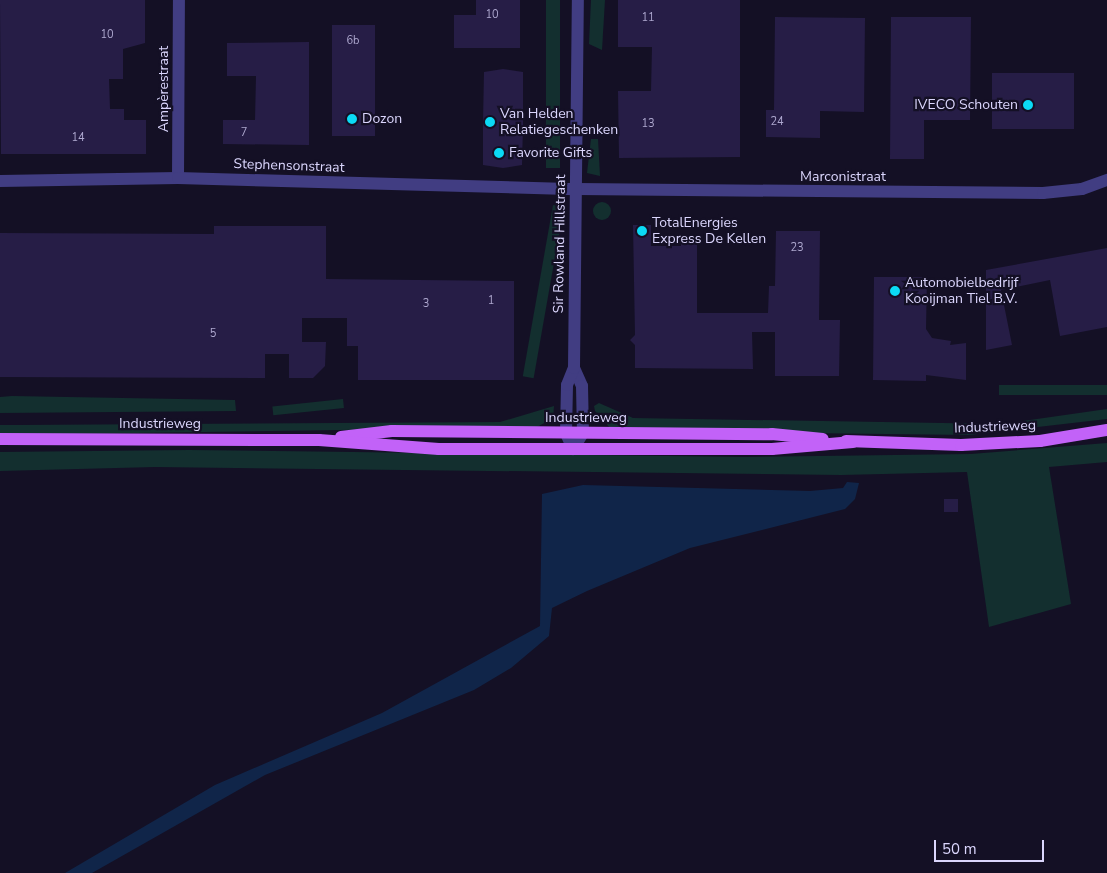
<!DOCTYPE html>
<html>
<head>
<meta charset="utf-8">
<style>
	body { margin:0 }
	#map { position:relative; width:1107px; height:873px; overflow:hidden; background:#141025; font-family:"Nunito Sans",sans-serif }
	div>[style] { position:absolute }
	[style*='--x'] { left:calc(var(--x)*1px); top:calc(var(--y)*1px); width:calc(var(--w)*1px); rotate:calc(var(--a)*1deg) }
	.green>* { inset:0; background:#132f2f; transform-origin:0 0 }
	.round { border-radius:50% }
	.water>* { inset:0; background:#102549 }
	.building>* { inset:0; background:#261d46; transform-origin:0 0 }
	.minor>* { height:12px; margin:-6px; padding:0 6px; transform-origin:6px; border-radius:6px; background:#413d82 }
	.major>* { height:12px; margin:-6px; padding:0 6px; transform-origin:6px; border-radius:6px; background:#c262f8 }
	.dots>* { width:14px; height:14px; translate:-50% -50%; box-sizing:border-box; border:2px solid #141025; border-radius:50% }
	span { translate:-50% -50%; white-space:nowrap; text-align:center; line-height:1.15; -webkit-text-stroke:4.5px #141025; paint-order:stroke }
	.number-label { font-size:11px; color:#aea8cf }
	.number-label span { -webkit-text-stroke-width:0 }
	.street-label { font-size:14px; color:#dbd6fd }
	.poi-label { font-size:14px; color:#dbd6fd }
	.right { translate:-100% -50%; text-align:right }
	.left { translate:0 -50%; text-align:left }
	.scale { position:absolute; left:934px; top:840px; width:110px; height:22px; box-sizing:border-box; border:2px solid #dbd6fd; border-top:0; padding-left:6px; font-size:15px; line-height:18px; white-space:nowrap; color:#dbd6fd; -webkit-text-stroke:4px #141025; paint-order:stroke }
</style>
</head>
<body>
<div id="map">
	<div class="green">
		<div style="left:546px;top:0;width:14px;height:168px"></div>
		<div style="clip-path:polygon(591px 0,605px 0,602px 50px,589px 44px)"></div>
		<div style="clip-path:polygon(591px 139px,598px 139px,600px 176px,587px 173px)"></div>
		<div class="round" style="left:593px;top:202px;width:18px;height:18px"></div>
		<div style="left:553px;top:205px;width:11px;height:174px;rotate:10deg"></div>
		<div style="left:1107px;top:385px;width:10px;height:108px;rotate:90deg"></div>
		<div style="clip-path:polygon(12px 396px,235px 400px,236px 411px,0 413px,0 397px)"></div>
		<div style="left:343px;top:399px;width:9px;height:71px;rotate:84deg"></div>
		<div style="clip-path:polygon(599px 403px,633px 418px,1002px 424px,1107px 409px,1107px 419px,969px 435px,714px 432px,610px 428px,595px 411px,594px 406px)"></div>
		<div style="clip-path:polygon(554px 406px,553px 418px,537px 427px,0 435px,0 425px,17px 425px,500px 422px)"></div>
		<div style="clip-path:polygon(1107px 443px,1107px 462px,1049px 467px,1071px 604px,989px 627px,967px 472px,841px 475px,155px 467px,0 471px,0 452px,189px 450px,745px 457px,971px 454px)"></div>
	</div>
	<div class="water">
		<div style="clip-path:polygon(847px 482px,859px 483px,855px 499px,845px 509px,690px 548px,587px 591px,552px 608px,549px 636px,511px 668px,474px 690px,265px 775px,92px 873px,65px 873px,215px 785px,382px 713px,540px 626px,542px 494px,583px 485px,810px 491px,843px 488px)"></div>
	</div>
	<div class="building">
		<div style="clip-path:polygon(0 0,145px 0,145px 43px,123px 49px,123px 79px,109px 79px,110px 109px,124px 109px,124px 120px,146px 120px,146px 154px,1px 154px)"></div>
		<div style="clip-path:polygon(476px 0,520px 0,520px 48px,454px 48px,454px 15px,476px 15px)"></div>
		<div style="clip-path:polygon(618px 0,740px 0,740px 157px,619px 158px,618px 91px,651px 91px,652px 47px,618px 47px)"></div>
		<div style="clip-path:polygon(775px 17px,865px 18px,864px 112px,820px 111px,820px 138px,766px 137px,766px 110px,774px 110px)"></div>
		<div style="clip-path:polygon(891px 17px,971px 17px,970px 120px,924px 120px,924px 159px,890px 159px)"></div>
		<div style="left:332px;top:25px;width:43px;height:111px"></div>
		<div style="clip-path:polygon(309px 42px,309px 145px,223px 144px,223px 120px,255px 120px,256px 76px,227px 76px,227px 43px)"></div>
		<div style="clip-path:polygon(503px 69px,523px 72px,523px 124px,522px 165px,503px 168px,483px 165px,483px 123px,484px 72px)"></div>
		<div style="left:992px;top:73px;width:82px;height:56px"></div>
		<div style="clip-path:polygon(633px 225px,651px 225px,651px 246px,681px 246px,681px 239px,697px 239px,697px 313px,768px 313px,769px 286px,775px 286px,776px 231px,820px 231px,819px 320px,840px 320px,839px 376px,775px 376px,775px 332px,752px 332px,753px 369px,635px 368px,635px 345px,630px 340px,635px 335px)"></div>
		<div style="clip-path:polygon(214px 226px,326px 226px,326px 279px,514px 281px,514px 380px,358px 380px,358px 346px,347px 346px,347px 318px,302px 318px,302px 342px,326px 342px,325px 366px,313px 378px,289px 378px,289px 354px,265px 354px,265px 378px,0 377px,0 233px,214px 234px)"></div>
		<div style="clip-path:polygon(1107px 248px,1107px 327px,1060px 336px,1050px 280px,1001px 290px,1012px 345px,986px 350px,986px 270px)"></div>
		<div style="clip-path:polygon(874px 277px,927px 277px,926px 329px,932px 338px,951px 341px,950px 345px,966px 343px,966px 380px,926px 375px,926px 381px,873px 380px)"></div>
		<div style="left:944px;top:499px;width:14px;height:13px"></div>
	</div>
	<div class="minor">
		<div style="--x:178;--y:178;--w:178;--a:-89.7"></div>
		<div style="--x:0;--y:181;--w:178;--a:-1"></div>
		<div style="--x:178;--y:178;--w:399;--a:1.6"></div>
		<div style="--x:577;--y:189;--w:466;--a:0.5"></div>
		<div style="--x:1043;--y:193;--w:39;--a:-6"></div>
		<div style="--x:1082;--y:189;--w:27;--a:-20"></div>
		<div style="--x:574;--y:368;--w:20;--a:66"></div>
		<div style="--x:582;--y:386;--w:47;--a:88.8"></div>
		<div style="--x:583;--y:433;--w:19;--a:122"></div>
		<div style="--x:573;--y:449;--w:17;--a:-114"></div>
		<div style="--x:566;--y:433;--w:48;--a:-88.8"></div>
		<div style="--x:567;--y:385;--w:18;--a:-68"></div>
		<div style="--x:574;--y:368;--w:368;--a:-89.4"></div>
	</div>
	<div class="major">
		<div style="--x:341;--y:437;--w:51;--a:-6.7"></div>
		<div style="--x:392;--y:431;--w:380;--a:0.5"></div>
		<div style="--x:772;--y:434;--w:51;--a:5.6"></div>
		<div style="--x:0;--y:439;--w:319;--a:0.2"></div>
		<div style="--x:319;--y:440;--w:120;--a:4.3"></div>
		<div style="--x:439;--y:449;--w:333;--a:0"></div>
		<div style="--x:772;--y:449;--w:81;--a:-4.9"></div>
		<div style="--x:846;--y:441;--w:115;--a:2"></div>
		<div style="--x:961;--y:445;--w:79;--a:-2.9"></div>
		<div style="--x:1040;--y:441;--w:68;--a:-9.3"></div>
	</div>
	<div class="dots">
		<div style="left:1028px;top:105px;background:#0bdaf5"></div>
		<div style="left:352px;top:119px;background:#0bdaf5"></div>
		<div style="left:490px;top:122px;background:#0bdaf5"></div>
		<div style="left:499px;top:153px;background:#0bdaf5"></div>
		<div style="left:642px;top:231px;background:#0bdaf5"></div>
		<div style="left:895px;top:291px;background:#0bdaf5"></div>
	</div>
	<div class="number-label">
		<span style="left:492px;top:15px">10</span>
		<span style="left:648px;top:18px">11</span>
		<span style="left:107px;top:35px">10</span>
		<span style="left:353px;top:41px">6b</span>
		<span style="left:777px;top:122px">24</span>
		<span style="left:648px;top:124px">13</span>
		<span style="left:244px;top:133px">7</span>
		<span style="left:78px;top:138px">14</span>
		<span style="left:797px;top:248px">23</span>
		<span style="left:491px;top:301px">1</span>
		<span style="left:426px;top:304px">3</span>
		<span style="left:213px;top:334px">5</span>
	</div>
	<div class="street-label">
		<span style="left:164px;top:89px;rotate:-90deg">Ampèrestraat</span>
		<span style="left:289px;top:166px;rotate:2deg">Stephensonstraat</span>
		<span style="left:843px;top:177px">Marconistraat</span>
		<span style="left:560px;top:244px;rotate:-89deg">Sir Rowland Hillstraat</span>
		<span style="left:586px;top:418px">Industrieweg</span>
		<span style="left:160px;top:424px">Industrieweg</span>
		<span style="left:995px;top:427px;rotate:-2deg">Industrieweg</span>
	</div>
	<div class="poi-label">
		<span class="right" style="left:1018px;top:105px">IVECO Schouten</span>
		<span class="left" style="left:500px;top:122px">Van Helden<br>Relatiegeschenken</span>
		<span class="left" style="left:362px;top:119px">Dozon</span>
		<span class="left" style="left:509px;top:153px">Favorite Gifts</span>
		<span class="left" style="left:652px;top:231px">TotalEnergies<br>Express De Kellen</span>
		<span class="left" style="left:905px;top:291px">Automobielbedrijf<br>Kooijman Tiel B.V.</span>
	</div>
	<div class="scale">50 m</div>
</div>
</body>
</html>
